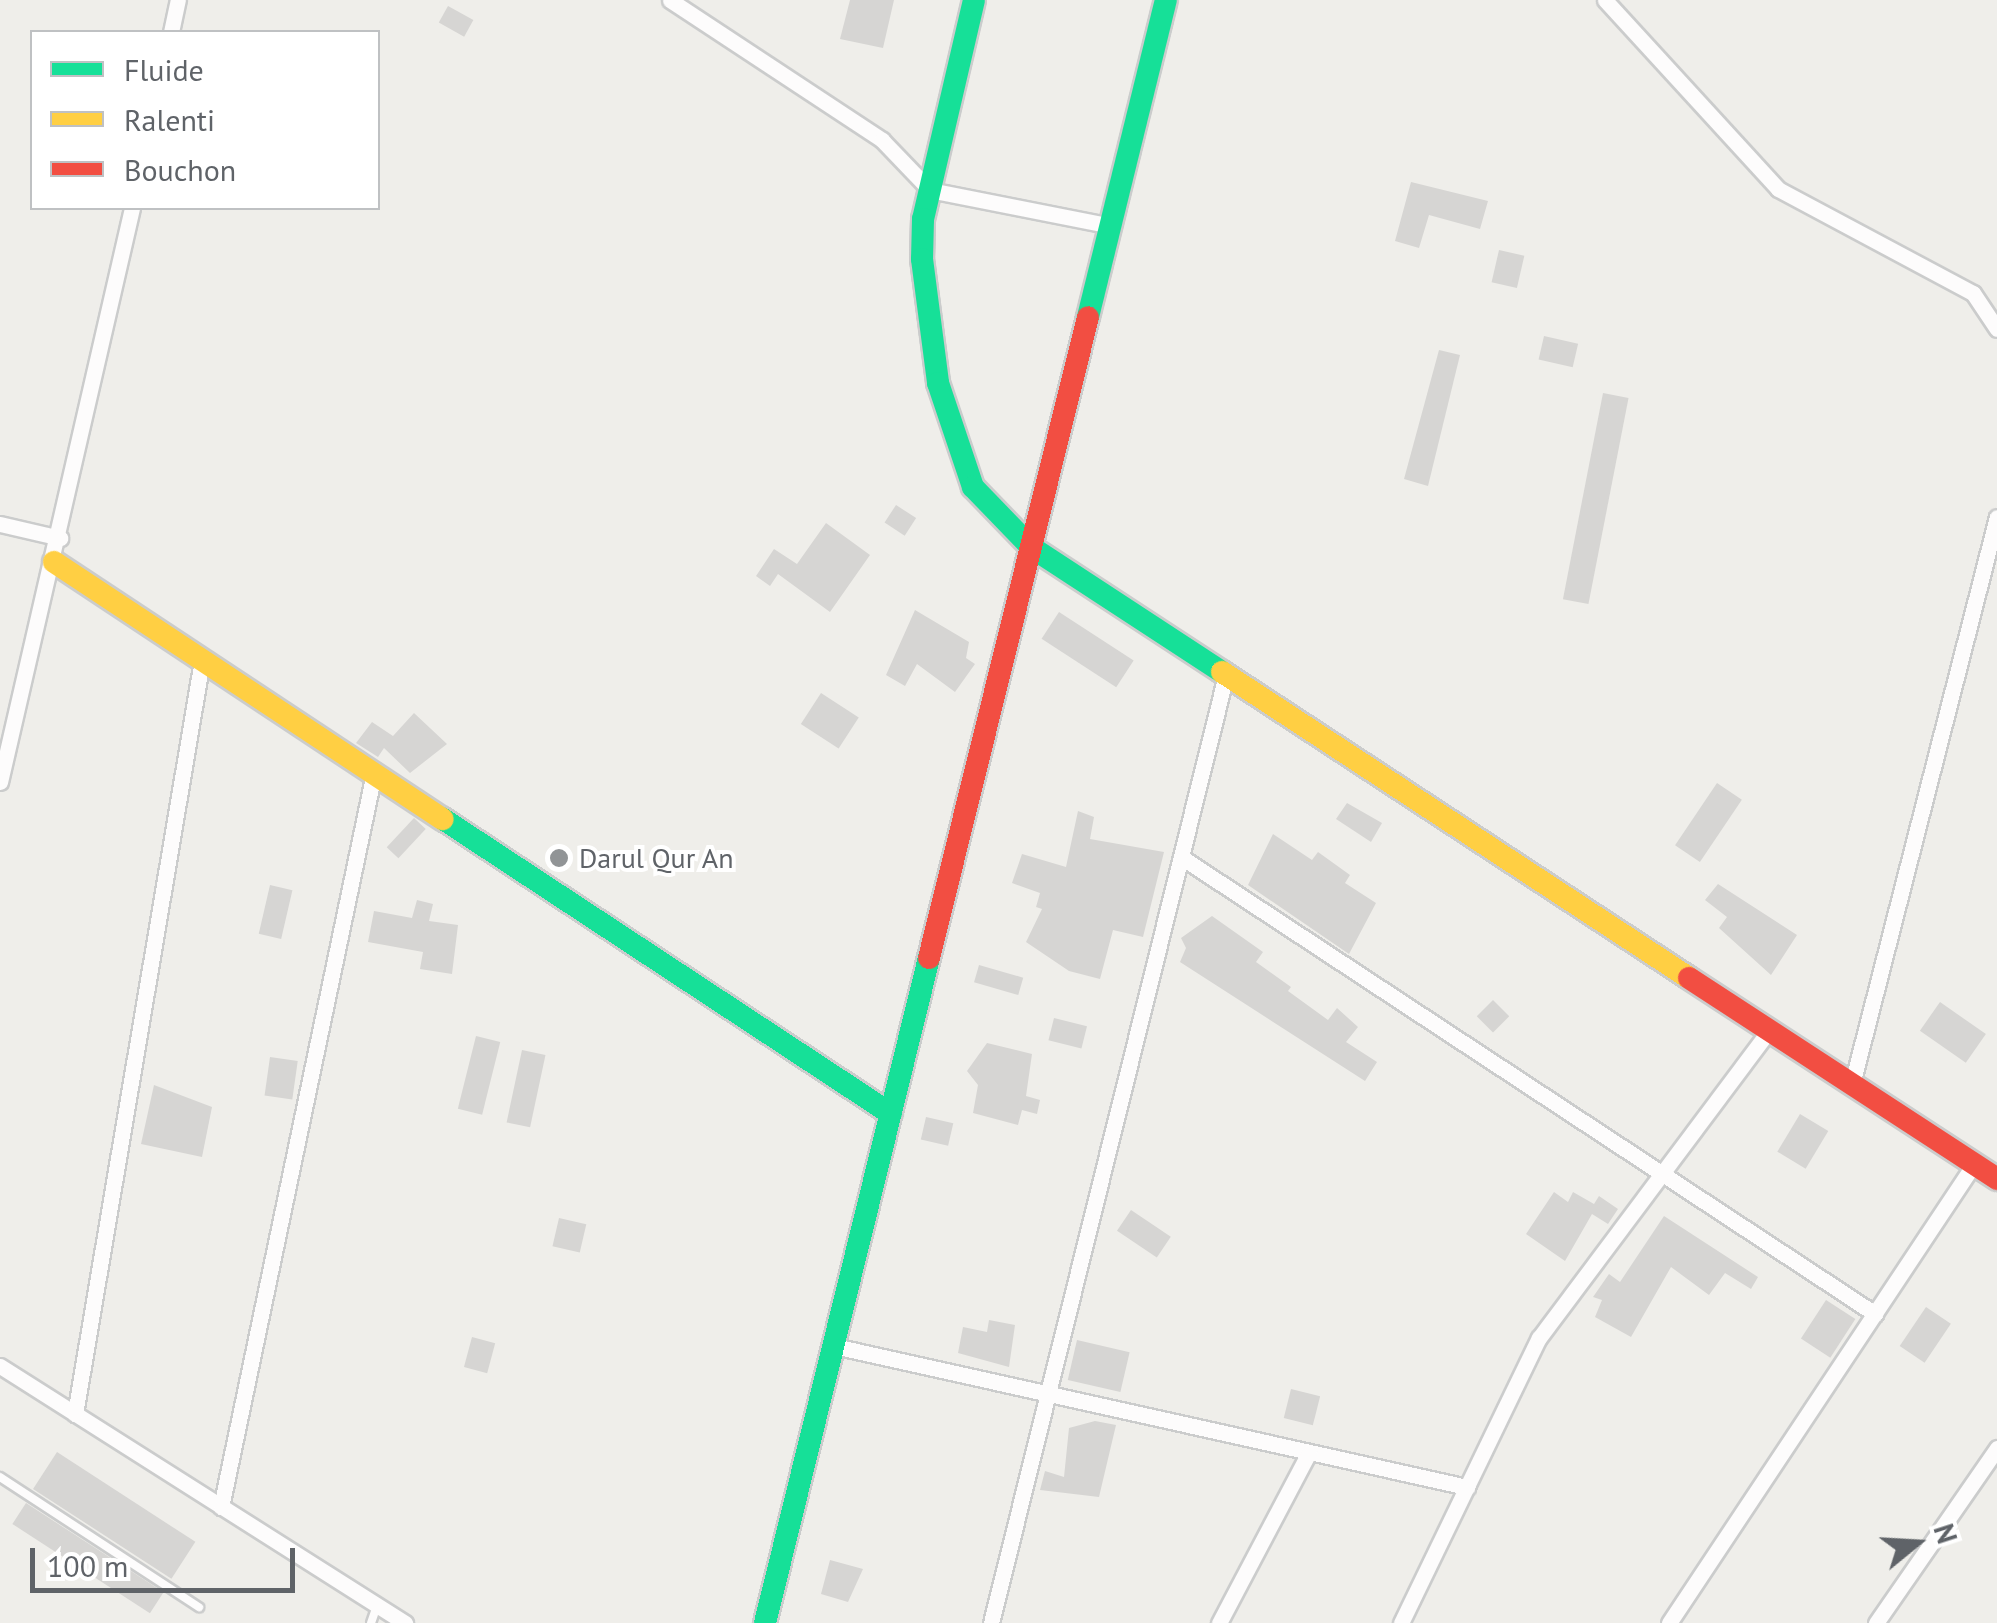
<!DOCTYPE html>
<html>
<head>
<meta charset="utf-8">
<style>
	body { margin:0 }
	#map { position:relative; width:1997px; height:1623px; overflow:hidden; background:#efeeea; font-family:"PT Sans",sans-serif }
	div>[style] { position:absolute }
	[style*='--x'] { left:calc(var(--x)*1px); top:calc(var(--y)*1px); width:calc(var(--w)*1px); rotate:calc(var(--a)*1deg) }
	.building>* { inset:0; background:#d6d5d3; transform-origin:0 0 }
	.roads { filter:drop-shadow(2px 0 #cbcccc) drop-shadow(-2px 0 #cbcccc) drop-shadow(0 2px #cbcccc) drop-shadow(0 -2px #cbcccc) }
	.lane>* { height:8px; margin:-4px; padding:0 4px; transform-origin:4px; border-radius:4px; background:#fdfcfc }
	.street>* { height:15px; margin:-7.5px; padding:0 7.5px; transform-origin:7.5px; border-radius:7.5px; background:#fdfcfc }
	.fast>* { height:22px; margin:-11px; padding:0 11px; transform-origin:11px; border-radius:11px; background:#16e098 }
	.slow>* { height:22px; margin:-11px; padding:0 11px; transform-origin:11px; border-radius:11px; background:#ffcf43 }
	.jam>* { height:22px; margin:-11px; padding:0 11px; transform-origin:11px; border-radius:11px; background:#f24e42 }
	.dots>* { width:28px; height:28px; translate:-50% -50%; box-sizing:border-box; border:5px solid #fff; border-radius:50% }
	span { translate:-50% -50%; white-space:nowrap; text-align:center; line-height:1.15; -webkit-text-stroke:8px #fff; paint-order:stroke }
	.poi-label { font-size:28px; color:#5f6368 }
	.left { translate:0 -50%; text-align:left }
	.legend { position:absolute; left:30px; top:30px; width:350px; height:180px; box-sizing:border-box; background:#fff; border:2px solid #bfc1c3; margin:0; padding:12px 18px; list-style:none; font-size:30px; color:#5f6368 }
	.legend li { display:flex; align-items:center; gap:20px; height:50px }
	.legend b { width:50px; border:2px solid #bfc1c3 }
	.north { position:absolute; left:1867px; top:1493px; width:100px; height:100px; -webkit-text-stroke:8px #fff; paint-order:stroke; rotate:72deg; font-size:28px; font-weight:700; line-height:40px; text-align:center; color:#5f6368 }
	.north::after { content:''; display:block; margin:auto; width:35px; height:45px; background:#5f6368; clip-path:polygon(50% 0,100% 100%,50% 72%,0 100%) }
	.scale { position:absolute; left:30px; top:1548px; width:265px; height:45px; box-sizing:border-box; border:5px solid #5f6368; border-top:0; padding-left:12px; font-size:30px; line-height:35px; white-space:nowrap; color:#5f6368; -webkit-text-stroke:8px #fff; paint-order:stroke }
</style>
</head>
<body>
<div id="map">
	<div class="building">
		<div style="clip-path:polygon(850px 0,894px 0,883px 48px,840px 39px)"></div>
		<div style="left:448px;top:6px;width:29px;height:19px;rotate:29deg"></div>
		<div style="clip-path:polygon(1411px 182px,1488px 201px,1480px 229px,1429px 215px,1419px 248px,1395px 241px)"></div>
		<div style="left:1499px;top:250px;width:26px;height:33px;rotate:13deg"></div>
		<div style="left:1544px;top:336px;width:35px;height:24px;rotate:13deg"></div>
		<div style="clip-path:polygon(1439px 350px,1460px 355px,1428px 486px,1404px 479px)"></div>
		<div style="left:1603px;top:393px;width:26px;height:210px;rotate:11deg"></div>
		<div style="left:896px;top:505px;width:24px;height:21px;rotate:33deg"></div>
		<div style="clip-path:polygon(826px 523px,870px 555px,830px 612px,778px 574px,770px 586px,756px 576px,774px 549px,797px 564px)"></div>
		<div style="clip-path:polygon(915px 610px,969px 642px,966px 658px,975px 664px,955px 692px,917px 664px,905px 686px,886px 675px)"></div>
		<div style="left:1059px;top:612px;width:89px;height:32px;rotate:33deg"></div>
		<div style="left:821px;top:693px;width:45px;height:37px;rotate:33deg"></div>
		<div style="clip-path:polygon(414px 713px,447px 744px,410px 773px,384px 748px,378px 757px,356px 743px,372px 722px,393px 736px)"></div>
		<div style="left:1717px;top:783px;width:30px;height:75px;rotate:34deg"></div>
		<div style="clip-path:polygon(1347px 803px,1382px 823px,1371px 842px,1336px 819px)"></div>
		<div style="clip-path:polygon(1078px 811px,1094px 817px,1090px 839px,1164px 852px,1143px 937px,1113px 930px,1100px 979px,1069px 971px,1026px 942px,1042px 909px,1036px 907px,1040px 893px,1012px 883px,1022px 854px,1066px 867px)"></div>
		<div style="left:414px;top:818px;width:16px;height:40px;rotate:43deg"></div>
		<div style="clip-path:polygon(1273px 834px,1312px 860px,1318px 852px,1350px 875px,1345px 883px,1376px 903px,1349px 954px,1248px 885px)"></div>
		<div style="clip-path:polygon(1718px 884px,1797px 935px,1771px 975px,1719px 928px,1727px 917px,1705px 900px)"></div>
		<div style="left:270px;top:885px;width:23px;height:50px;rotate:13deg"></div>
		<div style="clip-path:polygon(417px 900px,433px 904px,429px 921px,458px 925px,452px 974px,420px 969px,423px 952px,368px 942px,374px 911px,412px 918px)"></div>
		<div style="clip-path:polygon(1212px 916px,1263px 952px,1256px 962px,1291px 987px,1288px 991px,1328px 1020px,1337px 1008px,1358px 1027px,1346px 1042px,1377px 1062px,1365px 1081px,1180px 962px,1186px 948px,1181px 938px)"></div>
		<div style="left:979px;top:965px;width:46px;height:18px;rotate:16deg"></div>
		<div style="left:1493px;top:1000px;width:23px;height:23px;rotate:45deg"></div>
		<div style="left:1940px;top:1002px;width:56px;height:35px;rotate:35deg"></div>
		<div style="left:1054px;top:1018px;width:34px;height:23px;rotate:14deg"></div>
		<div style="left:476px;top:1036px;width:25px;height:75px;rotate:14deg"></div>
		<div style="clip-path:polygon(987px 1043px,1032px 1054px,1026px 1096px,1040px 1100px,1037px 1114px,1022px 1110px,1018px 1125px,973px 1113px,978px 1085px,967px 1071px)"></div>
		<div style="left:522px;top:1050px;width:24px;height:74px;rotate:12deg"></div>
		<div style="left:270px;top:1057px;width:28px;height:39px;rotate:8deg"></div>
		<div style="clip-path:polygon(154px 1085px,212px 1107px,202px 1157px,141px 1144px)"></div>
		<div style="left:1800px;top:1114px;width:33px;height:44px;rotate:31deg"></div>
		<div style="left:926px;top:1117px;width:28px;height:23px;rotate:13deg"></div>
		<div style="clip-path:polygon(1554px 1192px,1568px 1202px,1573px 1192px,1594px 1204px,1599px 1196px,1618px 1209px,1608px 1224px,1592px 1214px,1565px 1261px,1526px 1234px)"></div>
		<div style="left:1131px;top:1210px;width:48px;height:25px;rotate:34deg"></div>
		<div style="clip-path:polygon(1664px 1216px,1758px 1277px,1751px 1289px,1725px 1273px,1709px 1295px,1671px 1267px,1631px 1337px,1595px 1317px,1602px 1300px,1593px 1297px,1609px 1274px,1620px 1282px)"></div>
		<div style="left:559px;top:1218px;width:28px;height:29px;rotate:13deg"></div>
		<div style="left:1826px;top:1300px;width:35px;height:46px;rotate:33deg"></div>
		<div style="left:1926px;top:1307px;width:30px;height:47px;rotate:34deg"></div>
		<div style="clip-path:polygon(989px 1320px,1015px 1325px,1009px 1367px,958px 1353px,963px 1327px,987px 1332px)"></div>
		<div style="left:472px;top:1337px;width:24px;height:31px;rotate:15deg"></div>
		<div style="left:1077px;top:1340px;width:54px;height:41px;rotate:13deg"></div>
		<div style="left:1291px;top:1389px;width:30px;height:30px;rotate:14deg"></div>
		<div style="clip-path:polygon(1095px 1421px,1116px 1425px,1099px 1497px,1040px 1490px,1045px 1471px,1064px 1477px,1069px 1428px)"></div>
		<div style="left:57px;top:1452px;width:165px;height:44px;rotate:33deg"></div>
		<div style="left:26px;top:1503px;width:164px;height:25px;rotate:33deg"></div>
		<div style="clip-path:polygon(830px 1560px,863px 1569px,848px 1602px,821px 1594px)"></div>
	</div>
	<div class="roads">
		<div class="lane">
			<div style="--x:0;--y:1477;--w:238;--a:33.2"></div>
			<div style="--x:371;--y:1623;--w:18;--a:-71"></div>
		</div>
		<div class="street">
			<div style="--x:670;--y:0;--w:254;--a:33.4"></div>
			<div style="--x:882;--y:140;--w:69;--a:46.2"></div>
			<div style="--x:930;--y:190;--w:185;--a:11.2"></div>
			<div style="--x:1605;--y:0;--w:256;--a:47.5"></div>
			<div style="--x:1778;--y:189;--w:221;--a:28.1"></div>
			<div style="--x:1973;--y:293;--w:43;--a:56.3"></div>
			<div style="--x:171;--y:32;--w:33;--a:-78"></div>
			<div style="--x:0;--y:524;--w:62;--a:13.1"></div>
			<div style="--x:0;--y:782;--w:589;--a:-77.05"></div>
			<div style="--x:1181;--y:857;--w:831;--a:33.36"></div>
			<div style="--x:1852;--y:1084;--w:585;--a:-75.66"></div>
			<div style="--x:834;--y:1346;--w:649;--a:12.56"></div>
			<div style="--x:0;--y:1366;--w:480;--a:32.4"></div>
			<div style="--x:75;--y:1414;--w:765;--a:-80.44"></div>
			<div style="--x:221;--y:1507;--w:750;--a:-78.23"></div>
			<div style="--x:991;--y:1623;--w:977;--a:-76.08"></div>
			<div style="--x:1219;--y:1623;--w:193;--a:-62.2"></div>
			<div style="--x:1401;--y:1623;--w:317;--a:-64.2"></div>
			<div style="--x:1539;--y:1338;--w:384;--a:-53.2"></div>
			<div style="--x:1669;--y:1623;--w:551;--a:-56.4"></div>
			<div style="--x:1876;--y:1623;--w:213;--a:-55.3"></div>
		</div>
		<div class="fast">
			<div style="--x:974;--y:0;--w:225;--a:103.1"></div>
			<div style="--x:923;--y:219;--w:40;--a:91.4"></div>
			<div style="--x:922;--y:259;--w:125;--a:82.6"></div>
			<div style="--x:938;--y:383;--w:110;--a:71.4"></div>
			<div style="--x:973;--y:487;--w:83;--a:46"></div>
			<div style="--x:1031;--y:547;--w:228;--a:33.2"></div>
			<div style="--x:1088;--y:317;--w:326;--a:-76.2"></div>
			<div style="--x:443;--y:819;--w:536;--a:33.36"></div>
			<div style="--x:765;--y:1623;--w:685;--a:-76.15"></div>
		</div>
		<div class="slow">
			<div style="--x:54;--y:562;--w:466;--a:33.5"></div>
			<div style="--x:1222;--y:672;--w:558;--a:33.23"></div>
		</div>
		<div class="jam">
			<div style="--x:929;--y:958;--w:660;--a:-76.07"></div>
			<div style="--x:1689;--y:978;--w:368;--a:33.1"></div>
		</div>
	</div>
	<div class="dots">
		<div style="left:559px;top:858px;background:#919496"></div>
	</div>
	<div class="poi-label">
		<span class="left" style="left:579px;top:858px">Darul Qur An</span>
	</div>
	<ul class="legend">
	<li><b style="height:12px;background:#16e098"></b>Fluide</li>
	<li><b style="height:12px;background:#ffcf43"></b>Ralenti</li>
	<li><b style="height:12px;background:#f24e42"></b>Bouchon</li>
	</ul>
	<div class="north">N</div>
	<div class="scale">100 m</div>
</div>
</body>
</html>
